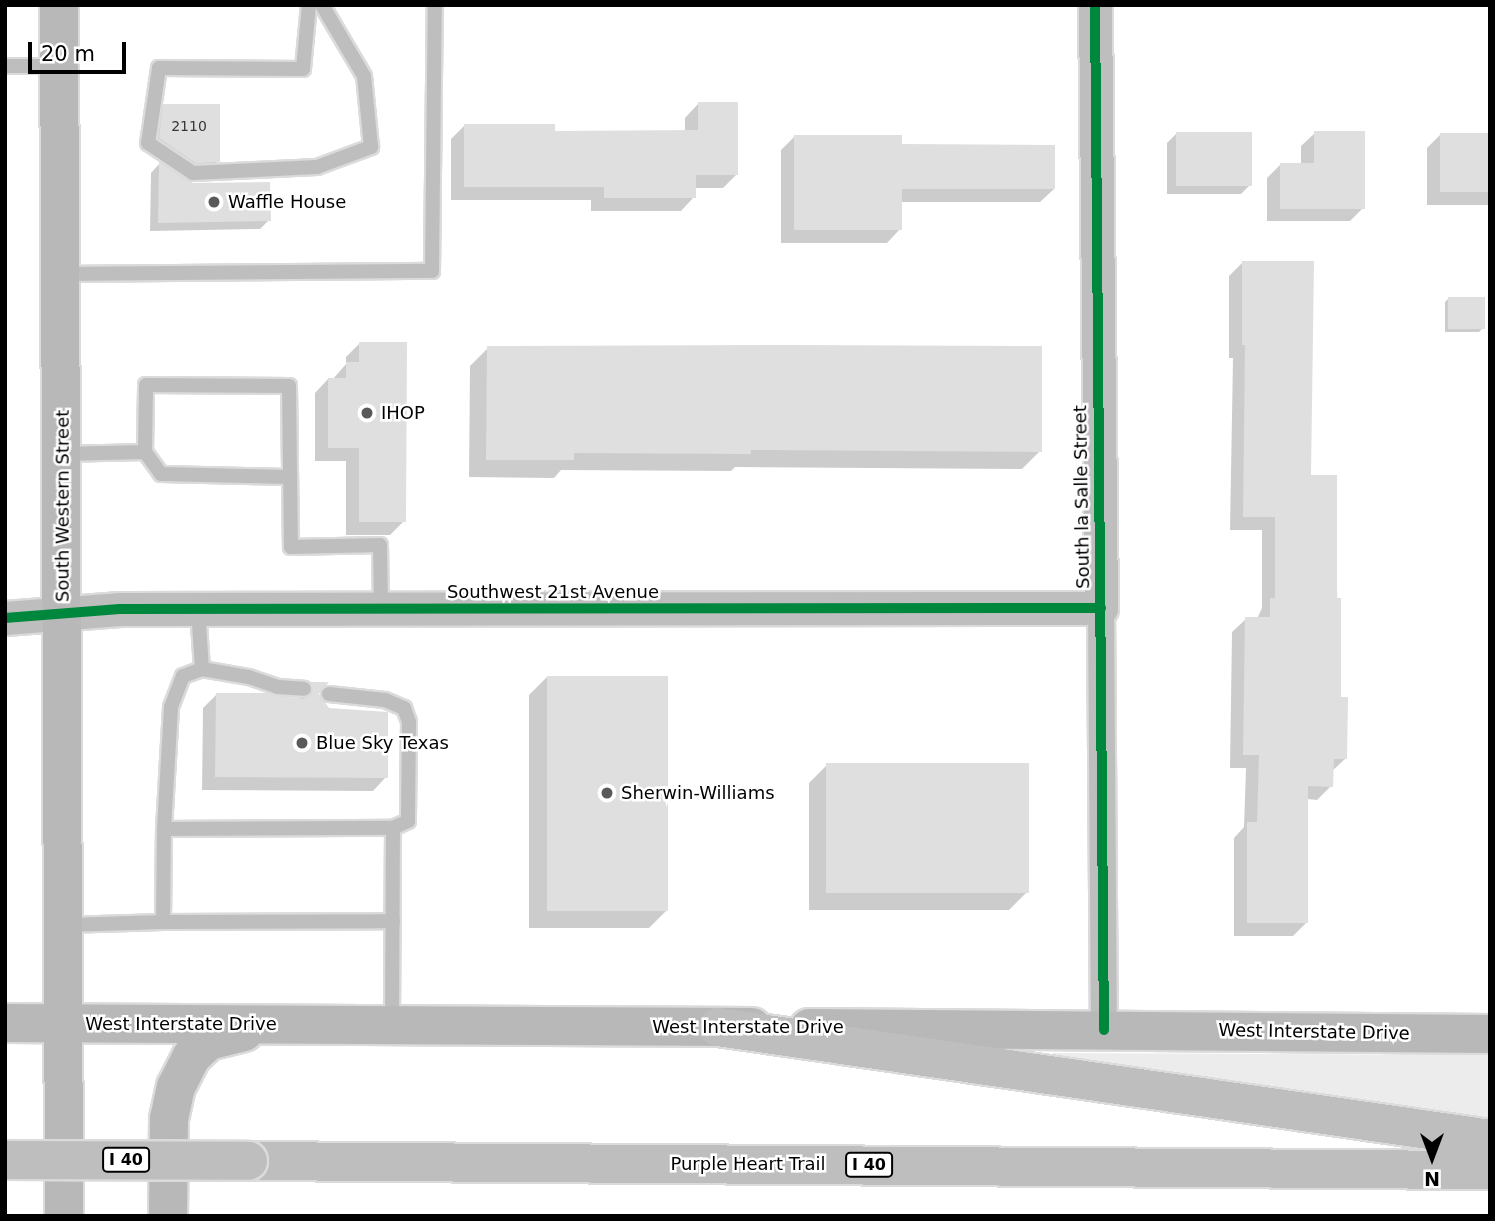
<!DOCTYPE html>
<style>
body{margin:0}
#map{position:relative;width:1495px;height:1221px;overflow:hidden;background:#fff;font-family:"DejaVu Sans",sans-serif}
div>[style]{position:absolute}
.green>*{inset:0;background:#ececec}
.shadow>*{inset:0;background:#0003}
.building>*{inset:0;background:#dfdfdf;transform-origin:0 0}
.roads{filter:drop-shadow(2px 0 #dbdbdb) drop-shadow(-2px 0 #dbdbdb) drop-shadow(0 2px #dbdbdb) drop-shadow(0 -2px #dbdbdb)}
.service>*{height:14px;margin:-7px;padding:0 7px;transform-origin:7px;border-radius:7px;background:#bebebe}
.minor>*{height:26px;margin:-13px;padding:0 13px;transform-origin:13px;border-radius:13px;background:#bebebe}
.tertiary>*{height:33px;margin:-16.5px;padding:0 16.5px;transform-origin:16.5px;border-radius:16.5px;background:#bebebe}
.secondary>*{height:38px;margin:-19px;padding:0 19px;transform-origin:19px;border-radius:19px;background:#b8b8b8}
.motorway>*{height:38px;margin:-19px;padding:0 19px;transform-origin:19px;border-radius:19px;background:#bebebe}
.bridges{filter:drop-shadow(2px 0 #dbdbdb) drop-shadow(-2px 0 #dbdbdb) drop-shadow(0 2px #dbdbdb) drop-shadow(0 -2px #dbdbdb)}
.motorway-bridge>*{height:38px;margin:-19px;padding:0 19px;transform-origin:19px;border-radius:19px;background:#bebebe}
.cycleway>*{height:10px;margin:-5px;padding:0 5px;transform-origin:5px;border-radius:5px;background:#00873e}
.dots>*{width:19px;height:19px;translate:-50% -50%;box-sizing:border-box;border:4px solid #fff;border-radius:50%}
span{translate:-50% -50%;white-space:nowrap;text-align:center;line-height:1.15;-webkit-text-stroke:5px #fff;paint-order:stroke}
.number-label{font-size:14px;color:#383838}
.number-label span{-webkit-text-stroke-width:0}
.shield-label span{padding:2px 5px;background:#fff;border:2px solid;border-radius:5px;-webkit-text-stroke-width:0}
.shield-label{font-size:16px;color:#000;font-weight:700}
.poi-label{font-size:18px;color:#000}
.left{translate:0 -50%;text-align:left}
.street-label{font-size:18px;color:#000}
.frame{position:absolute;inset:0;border:7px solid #000;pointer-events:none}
.north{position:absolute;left:1397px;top:1123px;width:70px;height:70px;-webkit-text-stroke:5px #fff;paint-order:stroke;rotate:180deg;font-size:19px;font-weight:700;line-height:28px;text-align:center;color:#000}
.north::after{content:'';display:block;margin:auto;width:24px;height:32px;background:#000;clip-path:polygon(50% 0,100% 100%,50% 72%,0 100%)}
.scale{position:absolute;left:28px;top:42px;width:98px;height:32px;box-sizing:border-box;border:4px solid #000;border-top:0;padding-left:9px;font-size:21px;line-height:24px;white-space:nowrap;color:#000;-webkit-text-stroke:5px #fff;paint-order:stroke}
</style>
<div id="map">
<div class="green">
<i style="clip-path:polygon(1053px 1053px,1490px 1055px,1490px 1123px,1049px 1066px)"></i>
</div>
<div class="shadow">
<i style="clip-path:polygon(698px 104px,737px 174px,723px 188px,694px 188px,694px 197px,681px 211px,591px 211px,591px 200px,451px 200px,451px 139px,465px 125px,553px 133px,685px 132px,685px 118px)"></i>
<i style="clip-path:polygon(164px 106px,218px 161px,204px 175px,178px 176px,269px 220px,260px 229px,150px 231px,151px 173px,161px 162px,146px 152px,150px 120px)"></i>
<i style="clip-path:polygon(1315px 133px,1363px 208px,1350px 221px,1267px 221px,1267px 178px,1280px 165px,1301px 165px,1301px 146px)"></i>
<i style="clip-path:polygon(1176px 134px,1250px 185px,1241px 194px,1167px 194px,1167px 143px)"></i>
<i style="clip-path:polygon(1440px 135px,1490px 135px,1490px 205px,1427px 205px,1427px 148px)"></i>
<i style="clip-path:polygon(795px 136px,1054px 189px,1040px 202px,900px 202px,900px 229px,887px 243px,781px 243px,781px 150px)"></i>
<i style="clip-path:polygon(1243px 262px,1309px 477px,1335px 477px,1339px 698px,1345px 759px,1331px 772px,1331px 786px,1317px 800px,1307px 799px,1307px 922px,1293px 936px,1234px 936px,1234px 838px,1244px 827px,1246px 768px,1230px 768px,1232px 632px,1246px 619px,1257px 619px,1262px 608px,1262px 530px,1230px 530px,1233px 358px,1229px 358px,1229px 276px)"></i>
<i style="clip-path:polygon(1449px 298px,1483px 328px,1479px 332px,1445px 332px,1445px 302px)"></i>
<i style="clip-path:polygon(360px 343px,404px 521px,390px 535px,346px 535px,346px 461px,315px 461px,315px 393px,328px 379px,333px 379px,346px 364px,346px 357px)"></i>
<i style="clip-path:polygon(488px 348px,1040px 451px,1022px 469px,735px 467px,731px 471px,561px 470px,554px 478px,469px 477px,470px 366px)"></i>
<i style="clip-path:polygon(547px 677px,667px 910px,649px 928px,529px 928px,529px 695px)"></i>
<i style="clip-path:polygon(311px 683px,328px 710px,386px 777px,373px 791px,202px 790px,203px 708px,216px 695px,298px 699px)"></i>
<i style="clip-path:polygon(827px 765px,1027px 892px,1009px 910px,809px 910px,809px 783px)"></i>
</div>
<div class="building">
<i style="clip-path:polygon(698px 102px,738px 102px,738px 175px,696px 175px,696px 198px,604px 198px,604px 187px,464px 187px,464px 124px,555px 124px,555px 131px,698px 130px)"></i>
<i style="clip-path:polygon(163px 104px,220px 104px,220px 162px,196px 163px,159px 138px)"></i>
<i style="clip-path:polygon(1314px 131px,1365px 131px,1365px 209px,1280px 209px,1280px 163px,1314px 163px)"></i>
<i style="left:1176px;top:132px;width:76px;height:54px"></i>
<i style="left:1440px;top:133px;width:50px;height:59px"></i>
<i style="clip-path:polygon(794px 135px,902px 135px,902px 144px,1055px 145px,1055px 189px,902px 189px,902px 230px,794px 230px)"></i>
<i style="clip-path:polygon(159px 162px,193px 183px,270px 182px,271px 221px,158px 223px)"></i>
<i style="clip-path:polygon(1242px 261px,1314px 261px,1311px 475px,1337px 475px,1337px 598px,1341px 598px,1341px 697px,1348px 697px,1347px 759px,1334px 759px,1333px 787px,1308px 786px,1308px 923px,1247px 923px,1247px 822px,1257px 822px,1259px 755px,1243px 755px,1245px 617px,1270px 617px,1270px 598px,1275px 598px,1275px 517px,1243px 517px,1245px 345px,1242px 345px)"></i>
<i style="left:1448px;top:297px;width:37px;height:32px"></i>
<i style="clip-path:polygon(359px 342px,407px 342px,406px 522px,359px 522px,359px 448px,328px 448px,328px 378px,346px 378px,346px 362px,359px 362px)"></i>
<i style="clip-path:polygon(795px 345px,1042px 346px,1042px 452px,751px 450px,751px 454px,574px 453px,574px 460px,486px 460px,487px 346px)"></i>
<i style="left:547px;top:676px;width:121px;height:235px"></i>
<i style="clip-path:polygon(310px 682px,329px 682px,319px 694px,329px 708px,388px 712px,388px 778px,215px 777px,216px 693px,267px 693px,304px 699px,312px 694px)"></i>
<i style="left:826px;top:763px;width:203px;height:130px"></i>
</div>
<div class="roads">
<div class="service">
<i style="left:309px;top:5px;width:64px;rotate:95.4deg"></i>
<i style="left:303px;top:69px;width:144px;rotate:-179.6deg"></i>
<i style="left:159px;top:68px;width:76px;rotate:98.3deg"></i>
<i style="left:148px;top:143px;width:54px;rotate:33.7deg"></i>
<i style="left:193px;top:173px;width:124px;rotate:-2.8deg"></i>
<i style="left:317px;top:167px;width:58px;rotate:-20.3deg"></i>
<i style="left:371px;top:147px;width:71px;rotate:-95.6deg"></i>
<i style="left:364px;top:76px;width:82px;rotate:-120.6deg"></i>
<i style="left:5px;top:66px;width:53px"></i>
<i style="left:63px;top:274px;width:369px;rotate:-0.5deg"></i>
<i style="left:432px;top:271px;width:266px;rotate:-89.4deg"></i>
<i style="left:62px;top:454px;width:83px;rotate:-1.4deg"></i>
<i style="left:289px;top:477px;width:128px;rotate:-178.7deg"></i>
<i style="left:161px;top:474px;width:27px;rotate:-126deg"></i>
<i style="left:145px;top:452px;width:67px;rotate:-89.1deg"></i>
<i style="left:146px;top:385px;width:143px;rotate:0.4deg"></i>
<i style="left:289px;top:386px;width:161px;rotate:89.3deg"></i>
<i style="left:291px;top:547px;width:89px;rotate:-1.3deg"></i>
<i style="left:380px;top:545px;width:64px;rotate:89.1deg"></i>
<i style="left:202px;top:669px;width:48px;rotate:9.7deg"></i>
<i style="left:249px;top:677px;width:31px;rotate:19deg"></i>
<i style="left:278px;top:687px;width:26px;rotate:4deg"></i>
<i style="left:329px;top:694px;width:56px;rotate:6.1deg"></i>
<i style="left:385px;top:700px;width:21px;rotate:23deg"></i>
<i style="left:404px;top:708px;width:15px;rotate:70deg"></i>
<i style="left:409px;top:722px;width:99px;rotate:90.6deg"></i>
<i style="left:408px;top:821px;width:17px;rotate:155deg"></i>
<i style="left:164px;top:829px;width:122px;rotate:-86.7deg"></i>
<i style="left:171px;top:707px;width:33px;rotate:-69deg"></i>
<i style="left:183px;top:676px;width:20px;rotate:-20deg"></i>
<i style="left:202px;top:669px;width:60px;rotate:-93.8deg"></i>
<i style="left:163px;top:922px;width:230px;rotate:-0.2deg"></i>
<i style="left:65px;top:925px;width:98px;rotate:-1.8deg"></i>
<i style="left:163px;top:922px;width:93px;rotate:-89.4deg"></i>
<i style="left:164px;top:829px;width:229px;rotate:-0.3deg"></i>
<i style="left:393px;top:828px;width:195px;rotate:90.3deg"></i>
</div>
<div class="minor">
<i style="left:1101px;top:608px;width:422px;rotate:89.6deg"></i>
</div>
<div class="tertiary">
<i style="left:5px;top:618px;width:115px;rotate:-4.5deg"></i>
<i style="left:120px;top:609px;width:981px;rotate:-0.06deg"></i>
<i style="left:1101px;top:608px;width:603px;rotate:-90.57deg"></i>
</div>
<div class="secondary">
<i style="left:59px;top:5px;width:1211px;rotate:89.76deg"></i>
<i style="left:5px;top:1023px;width:747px;rotate:0.31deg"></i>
<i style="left:809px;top:1028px;width:681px;rotate:0.5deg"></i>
<i style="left:168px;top:1216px;width:97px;rotate:-89.4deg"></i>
<i style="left:169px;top:1119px;width:33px;rotate:-78deg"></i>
<i style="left:176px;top:1087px;width:35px;rotate:-63deg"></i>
<i style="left:192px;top:1056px;width:22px;rotate:-43deg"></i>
<i style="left:208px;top:1041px;width:37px;rotate:-14deg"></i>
</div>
<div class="motorway">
<i style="left:718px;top:1027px;width:780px;rotate:8.25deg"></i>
<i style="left:248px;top:1161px;width:1242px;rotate:0.42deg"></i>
</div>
</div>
<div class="bridges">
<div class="motorway-bridge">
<i style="left:5px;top:1160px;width:243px;rotate:0.2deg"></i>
</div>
</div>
<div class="cycleway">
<i style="left:1095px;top:5px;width:1025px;rotate:89.5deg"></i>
<i style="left:5px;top:618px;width:115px;rotate:-4.5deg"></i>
<i style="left:120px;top:609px;width:981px;rotate:-0.06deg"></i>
</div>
<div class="dots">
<i style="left:214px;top:202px;background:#595959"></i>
<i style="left:367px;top:413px;background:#595959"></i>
<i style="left:302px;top:743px;background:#595959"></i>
<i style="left:607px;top:793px;background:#595959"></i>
</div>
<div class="number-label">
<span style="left:189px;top:126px">2110</span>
</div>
<div class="shield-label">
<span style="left:126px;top:1160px">I 40</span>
<span style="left:869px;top:1165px">I 40</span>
</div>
<div class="poi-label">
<span class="left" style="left:228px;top:202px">Waffle House</span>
<span class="left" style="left:381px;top:413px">IHOP</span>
<span class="left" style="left:316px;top:743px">Blue Sky Texas</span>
<span class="left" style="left:621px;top:793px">Sherwin-Williams</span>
</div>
<div class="street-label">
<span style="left:1082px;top:497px;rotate:-91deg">South la Salle Street</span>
<span style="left:63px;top:506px;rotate:-90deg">South Western Street</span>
<span style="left:553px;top:592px">Southwest 21st Avenue</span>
<span style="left:181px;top:1024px">West Interstate Drive</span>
<span style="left:748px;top:1027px">West Interstate Drive</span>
<span style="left:1314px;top:1032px;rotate:1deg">West Interstate Drive</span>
<span style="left:748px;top:1164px">Purple Heart Trail</span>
</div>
<div class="frame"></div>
<div class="north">N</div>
<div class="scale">20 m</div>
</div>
